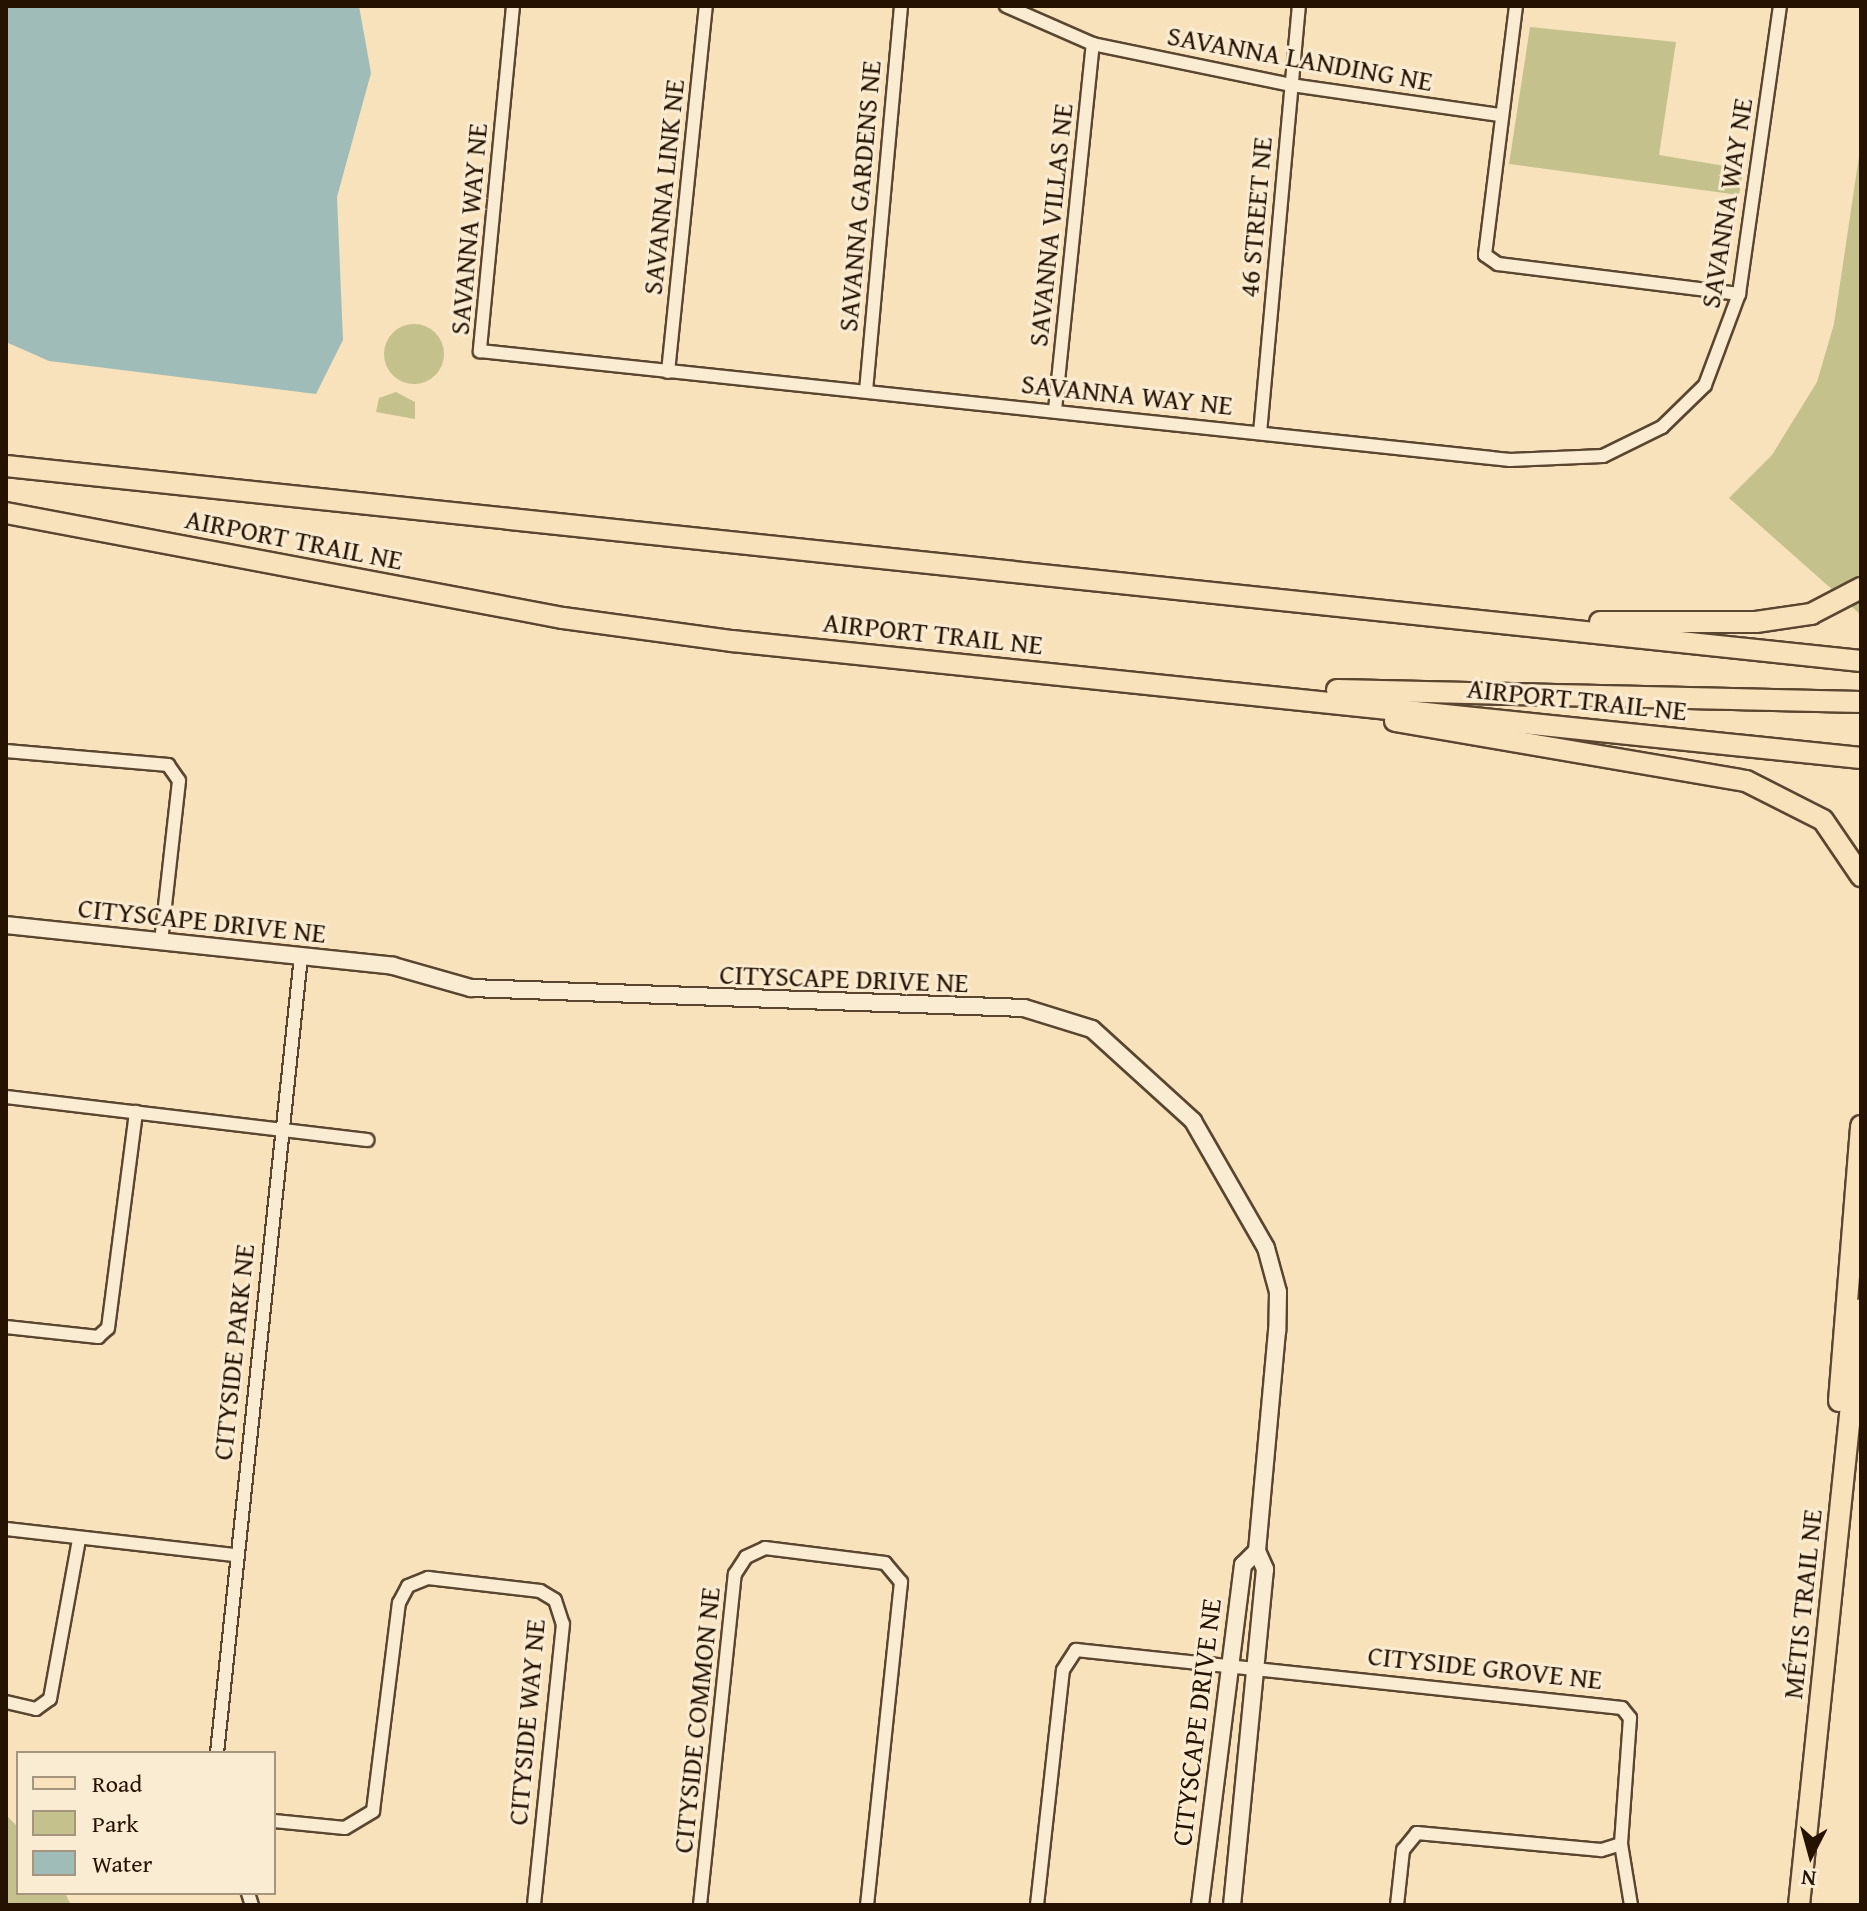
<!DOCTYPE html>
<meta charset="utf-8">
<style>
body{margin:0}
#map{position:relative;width:1867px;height:1911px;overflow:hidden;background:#f7e2bc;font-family:"Gentium Book Plus",serif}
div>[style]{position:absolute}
.green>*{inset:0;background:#c4c18c}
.round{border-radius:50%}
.water>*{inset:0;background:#9fbcb8}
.roads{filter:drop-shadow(2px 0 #5a4630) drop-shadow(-2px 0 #5a4630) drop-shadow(0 2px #5a4630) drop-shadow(0 -2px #5a4630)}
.minor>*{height:12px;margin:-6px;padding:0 6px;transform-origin:6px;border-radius:6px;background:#faecd3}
.tertiary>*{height:16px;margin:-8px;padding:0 8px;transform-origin:8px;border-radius:8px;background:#faecd3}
.primary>*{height:20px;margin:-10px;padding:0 10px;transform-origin:10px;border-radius:10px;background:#f7e2bc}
span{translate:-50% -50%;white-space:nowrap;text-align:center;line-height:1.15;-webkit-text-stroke:6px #faecd3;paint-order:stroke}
.street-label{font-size:28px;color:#261201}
.frame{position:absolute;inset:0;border:8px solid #261201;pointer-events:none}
.legend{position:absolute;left:16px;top:1751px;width:260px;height:144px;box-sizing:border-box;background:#faecd3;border:2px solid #a5957f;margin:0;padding:10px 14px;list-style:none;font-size:24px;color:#261201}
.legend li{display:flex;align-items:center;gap:16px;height:40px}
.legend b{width:40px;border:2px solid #a5957f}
.north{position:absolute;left:1771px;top:1815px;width:80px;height:80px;-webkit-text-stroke:6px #faecd3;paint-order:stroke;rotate:186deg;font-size:22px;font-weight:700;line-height:32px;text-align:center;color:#261201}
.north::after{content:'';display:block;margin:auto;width:28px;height:36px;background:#261201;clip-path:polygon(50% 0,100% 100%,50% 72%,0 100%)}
</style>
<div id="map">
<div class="green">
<i style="clip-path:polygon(1530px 27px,1676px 42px,1659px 155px,1743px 169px,1739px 195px,1509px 164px)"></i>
<i style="clip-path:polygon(1861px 143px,1861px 615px,1729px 498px,1772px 455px,1817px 382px,1834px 324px)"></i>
<i class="round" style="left:384px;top:324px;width:60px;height:60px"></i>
<i style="clip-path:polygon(396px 392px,415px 402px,415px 419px,376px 412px,379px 398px)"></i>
<i style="clip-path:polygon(6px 1815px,18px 1827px,18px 1893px,65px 1893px,71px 1905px,6px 1905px)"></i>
</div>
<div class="water">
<i style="clip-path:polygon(6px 6px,359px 6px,371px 73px,337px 197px,343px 340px,316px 394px,49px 361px,6px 342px)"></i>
</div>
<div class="roads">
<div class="minor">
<i style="left:513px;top:6px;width:347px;rotate:95.5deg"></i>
<i style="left:480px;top:351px;width:1036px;rotate:6.04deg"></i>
<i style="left:1510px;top:460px;width:93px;rotate:-2.5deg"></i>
<i style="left:1603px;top:456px;width:66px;rotate:-26.2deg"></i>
<i style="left:1662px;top:427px;width:60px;rotate:-44.3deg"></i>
<i style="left:1705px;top:385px;width:97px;rotate:-69.5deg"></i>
<i style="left:1739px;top:294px;width:291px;rotate:-81.9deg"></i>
<i style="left:1006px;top:6px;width:95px;rotate:23.6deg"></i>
<i style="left:1093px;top:44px;width:202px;rotate:11.7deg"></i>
<i style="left:1291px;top:85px;width:210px;rotate:8.2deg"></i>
<i style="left:1516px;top:6px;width:251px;rotate:97.1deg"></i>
<i style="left:1485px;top:255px;width:16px;rotate:35deg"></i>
<i style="left:1498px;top:264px;width:243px;rotate:7.1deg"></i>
<i style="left:668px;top:372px;width:368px;rotate:-84.1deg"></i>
<i style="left:866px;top:391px;width:387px;rotate:-84.8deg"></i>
<i style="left:1055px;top:410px;width:368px;rotate:-84.1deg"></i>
<i style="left:1260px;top:433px;width:429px;rotate:-84.8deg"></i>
<i style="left:6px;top:751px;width:163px;rotate:4.9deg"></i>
<i style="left:168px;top:765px;width:19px;rotate:55deg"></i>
<i style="left:179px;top:781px;width:161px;rotate:96.4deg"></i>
<i style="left:6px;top:1097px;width:364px;rotate:6.8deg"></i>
<i style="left:6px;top:1327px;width:93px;rotate:6.2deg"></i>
<i style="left:98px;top:1337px;width:13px;rotate:-42deg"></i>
<i style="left:108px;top:1328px;width:218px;rotate:-82.6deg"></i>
<i style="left:6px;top:1529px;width:230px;rotate:6.5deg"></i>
<i style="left:6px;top:1702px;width:31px;rotate:13deg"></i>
<i style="left:36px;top:1709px;width:17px;rotate:-36deg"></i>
<i style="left:50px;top:1699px;width:163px;rotate:-79.7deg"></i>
<i style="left:217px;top:1753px;width:801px;rotate:-83.98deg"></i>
<i style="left:274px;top:1821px;width:71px;rotate:5.6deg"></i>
<i style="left:345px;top:1828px;width:33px;rotate:-31deg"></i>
<i style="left:373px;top:1811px;width:210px;rotate:-82.9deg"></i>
<i style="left:399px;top:1603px;width:19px;rotate:-62deg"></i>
<i style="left:408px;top:1586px;width:22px;rotate:-22deg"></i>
<i style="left:428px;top:1578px;width:113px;rotate:6.6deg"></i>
<i style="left:540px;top:1591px;width:17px;rotate:31deg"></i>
<i style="left:555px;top:1600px;width:25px;rotate:72deg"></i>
<i style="left:563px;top:1624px;width:282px;rotate:95.9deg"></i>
<i style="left:1621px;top:1844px;width:62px;rotate:80.7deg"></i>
<i style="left:248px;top:1893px;width:13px;rotate:72deg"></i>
<i style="left:700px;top:1905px;width:333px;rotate:-84deg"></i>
<i style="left:735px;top:1574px;width:20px;rotate:-57deg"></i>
<i style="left:746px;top:1557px;width:21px;rotate:-25deg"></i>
<i style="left:765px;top:1548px;width:121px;rotate:7.1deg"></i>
<i style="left:885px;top:1563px;width:25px;rotate:50deg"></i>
<i style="left:901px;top:1582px;width:325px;rotate:96deg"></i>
<i style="left:1037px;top:1905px;width:236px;rotate:-83.7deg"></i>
<i style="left:1063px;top:1670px;width:24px;rotate:-57deg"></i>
<i style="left:1076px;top:1650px;width:549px;rotate:6.06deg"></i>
<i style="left:1622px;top:1708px;width:13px;rotate:51deg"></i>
<i style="left:1630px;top:1718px;width:126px;rotate:94.1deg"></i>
<i style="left:1621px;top:1844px;width:21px;rotate:163deg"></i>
<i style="left:1601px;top:1850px;width:185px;rotate:-174.7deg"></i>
<i style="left:1417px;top:1833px;width:22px;rotate:129deg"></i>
<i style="left:1403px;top:1850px;width:55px;rotate:96.2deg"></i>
</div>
<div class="tertiary">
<i style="left:6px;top:925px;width:389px;rotate:6deg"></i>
<i style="left:393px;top:966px;width:81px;rotate:15.8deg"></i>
<i style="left:471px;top:988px;width:553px;rotate:2.07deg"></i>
<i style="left:1024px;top:1008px;width:71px;rotate:17.2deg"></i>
<i style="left:1092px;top:1029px;width:137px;rotate:42.3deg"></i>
<i style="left:1193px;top:1121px;width:146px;rotate:60.1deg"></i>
<i style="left:1266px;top:1248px;width:46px;rotate:74.7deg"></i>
<i style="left:1278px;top:1292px;width:39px;rotate:91deg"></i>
<i style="left:1277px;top:1331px;width:221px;rotate:95.2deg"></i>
<i style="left:1200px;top:1905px;width:343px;rotate:-82.8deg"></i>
<i style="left:1243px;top:1565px;width:20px;rotate:-45deg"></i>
<i style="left:1257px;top:1551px;width:20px;rotate:66deg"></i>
<i style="left:1265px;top:1569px;width:338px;rotate:95.6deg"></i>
</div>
<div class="primary">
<i style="left:6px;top:466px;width:1865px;rotate:6deg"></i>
<i style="left:6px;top:513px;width:567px;rotate:10.68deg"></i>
<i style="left:563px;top:618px;width:171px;rotate:7.8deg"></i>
<i style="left:732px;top:641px;width:1135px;rotate:5.92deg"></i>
<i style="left:1600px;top:622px;width:156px"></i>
<i style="left:1756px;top:622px;width:56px;rotate:-8.3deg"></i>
<i style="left:1811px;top:614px;width:56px;rotate:-27.5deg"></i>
<i style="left:1337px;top:690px;width:524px;rotate:1.31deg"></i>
<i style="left:1395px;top:721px;width:356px;rotate:9.7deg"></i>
<i style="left:1746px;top:781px;width:86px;rotate:26.9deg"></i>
<i style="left:1823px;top:820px;width:68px;rotate:55.8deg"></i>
<i style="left:1839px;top:1401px;width:276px;rotate:-85.4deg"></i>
<i style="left:1799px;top:1905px;width:599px;rotate:-84.06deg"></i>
</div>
</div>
<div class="street-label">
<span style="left:1300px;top:58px;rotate:10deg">SAVANNA LANDING NE</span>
<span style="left:663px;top:187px;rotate:-84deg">SAVANNA LINK NE</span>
<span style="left:859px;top:196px;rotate:-85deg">SAVANNA GARDENS NE</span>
<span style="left:1726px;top:203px;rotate:-81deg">SAVANNA WAY NE</span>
<span style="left:1255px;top:217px;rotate:-85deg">46 STREET NE</span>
<span style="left:1050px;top:225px;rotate:-84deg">SAVANNA VILLAS NE</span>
<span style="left:468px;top:229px;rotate:-85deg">SAVANNA WAY NE</span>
<span style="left:1127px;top:394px;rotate:6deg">SAVANNA WAY NE</span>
<span style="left:294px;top:539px;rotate:11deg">AIRPORT TRAIL NE</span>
<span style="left:933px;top:633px;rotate:6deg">AIRPORT TRAIL NE</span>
<span style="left:1577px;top:699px;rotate:6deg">AIRPORT TRAIL NE</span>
<span style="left:202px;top:920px;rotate:6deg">CITYSCAPE DRIVE NE</span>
<span style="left:844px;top:978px;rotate:2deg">CITYSCAPE DRIVE NE</span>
<span style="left:233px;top:1352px;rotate:-84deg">CITYSIDE PARK NE</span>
<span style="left:1802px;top:1604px;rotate:-84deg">MÉTIS TRAIL NE</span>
<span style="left:1485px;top:1667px;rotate:6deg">CITYSIDE GROVE NE</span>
<span style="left:696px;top:1720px;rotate:-84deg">CITYSIDE COMMON NE</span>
<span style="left:526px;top:1722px;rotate:-85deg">CITYSIDE WAY NE</span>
<span style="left:1196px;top:1722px;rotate:-83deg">CITYSCAPE DRIVE NE</span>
</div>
<div class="frame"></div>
<ul class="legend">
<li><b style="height:10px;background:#f7e2bc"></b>Road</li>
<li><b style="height:22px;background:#c4c18c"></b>Park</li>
<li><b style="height:22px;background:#9fbcb8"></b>Water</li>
</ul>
<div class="north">N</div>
</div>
